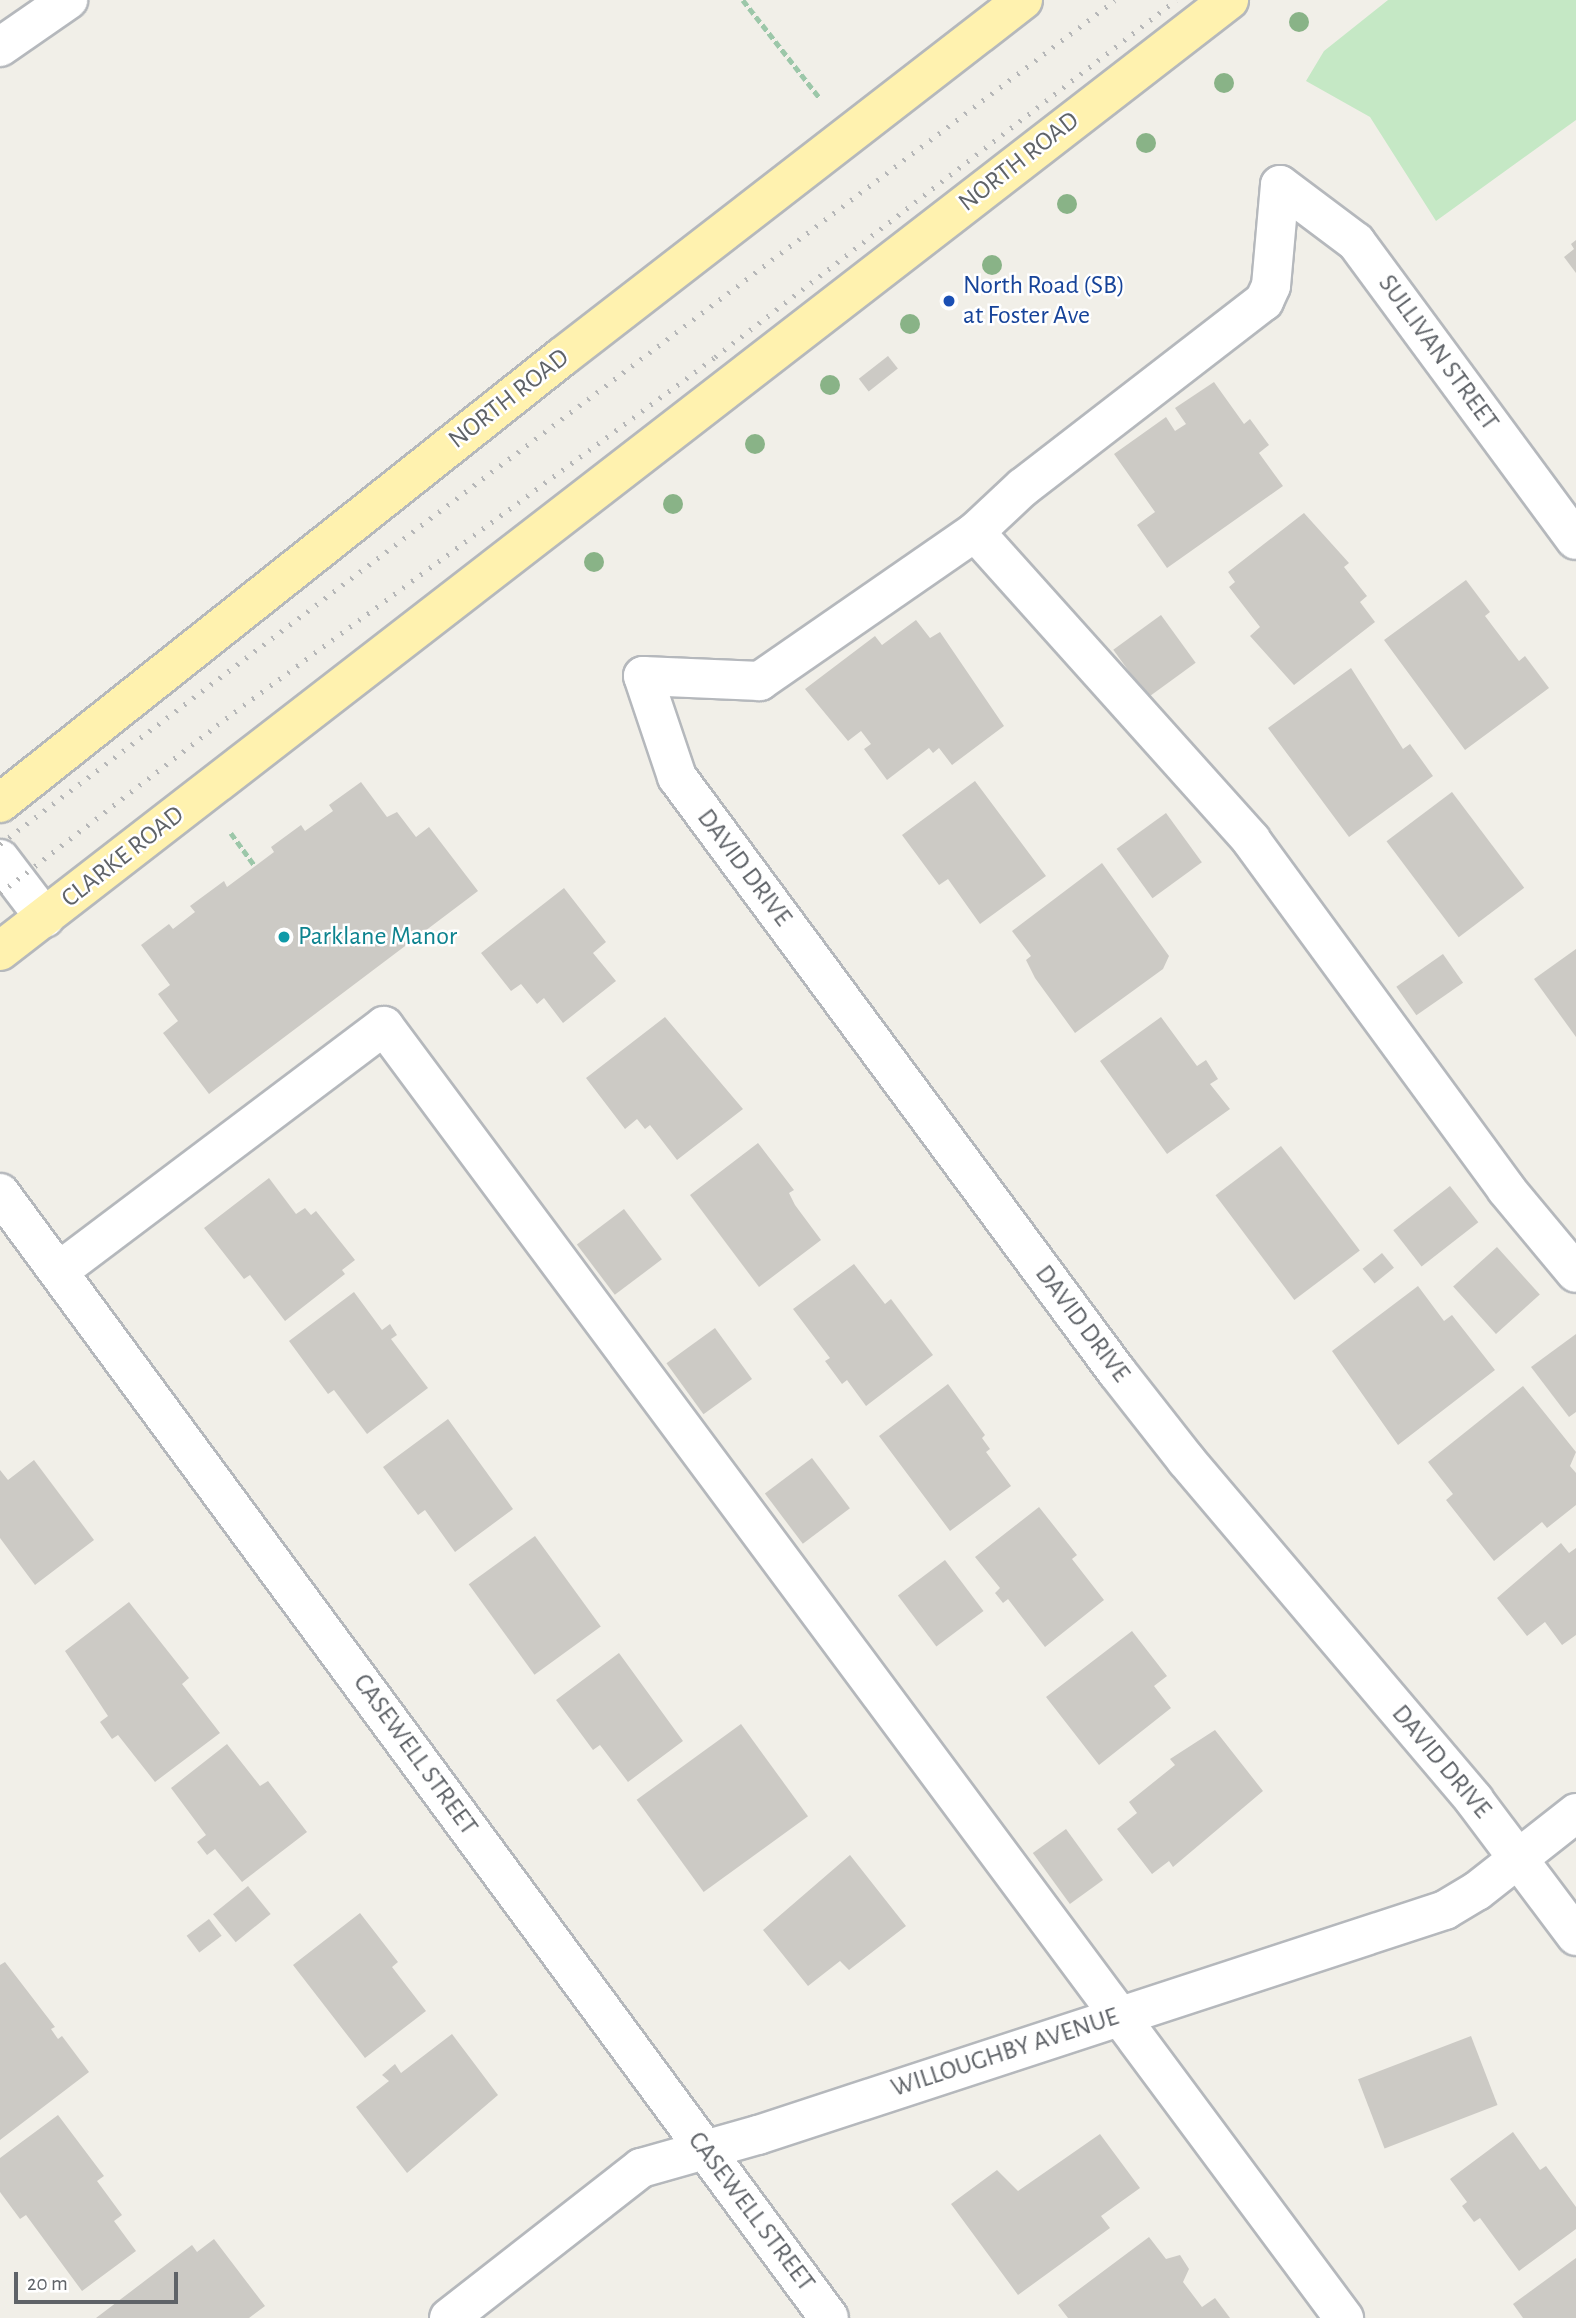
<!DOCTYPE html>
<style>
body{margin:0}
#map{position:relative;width:1576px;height:2318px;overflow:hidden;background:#f1efe8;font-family:"Alegreya Sans",sans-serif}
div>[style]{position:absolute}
.green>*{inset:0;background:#c5e8c5}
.building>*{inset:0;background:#cccac5;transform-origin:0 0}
.path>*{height:4.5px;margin-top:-2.25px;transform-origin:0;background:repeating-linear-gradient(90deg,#9cc7a9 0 7px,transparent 0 10.5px)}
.roads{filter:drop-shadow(2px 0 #b5b8bc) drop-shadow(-2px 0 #b5b8bc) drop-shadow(0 2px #b5b8bc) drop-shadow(0 -2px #b5b8bc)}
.minor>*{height:38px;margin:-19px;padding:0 19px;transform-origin:19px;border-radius:19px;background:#fff}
.major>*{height:38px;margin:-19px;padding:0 19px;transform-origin:19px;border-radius:19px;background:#fff2af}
.rail>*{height:5px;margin-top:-2.5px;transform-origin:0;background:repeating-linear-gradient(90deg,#b6b7b8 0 2px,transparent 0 11px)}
.trees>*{width:20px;height:20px;margin:-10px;border-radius:50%;background:#89b387}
.dots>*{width:19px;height:19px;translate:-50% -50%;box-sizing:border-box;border:4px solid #fff;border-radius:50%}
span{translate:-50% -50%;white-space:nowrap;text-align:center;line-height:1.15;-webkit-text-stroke:5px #fff;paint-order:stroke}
.street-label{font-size:26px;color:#5f6368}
.transit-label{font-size:26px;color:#164399}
.left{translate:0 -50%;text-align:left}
.culture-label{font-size:26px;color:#0d838f}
.scale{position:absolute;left:14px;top:2272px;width:164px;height:32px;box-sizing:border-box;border:4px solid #5f6368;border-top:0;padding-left:9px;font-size:21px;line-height:24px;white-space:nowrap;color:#5f6368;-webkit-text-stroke:5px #fff;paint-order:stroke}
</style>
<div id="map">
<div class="green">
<i style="clip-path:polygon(1388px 0,1576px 0,1576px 120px,1436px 221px,1370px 117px,1306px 81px,1324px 51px)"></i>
</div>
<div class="building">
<i style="clip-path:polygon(1576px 240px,1576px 273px,1564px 257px,1574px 249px,1571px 244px)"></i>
<i style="left:888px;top:356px;width:16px;height:37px;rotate:52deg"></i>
<i style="clip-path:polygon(1214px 382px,1244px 424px,1250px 419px,1269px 445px,1259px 453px,1283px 486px,1167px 568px,1137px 525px,1155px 512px,1114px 454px,1166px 417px,1175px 431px,1186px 424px,1175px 408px)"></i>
<i style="clip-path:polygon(1304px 513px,1349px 563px,1344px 567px,1367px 596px,1360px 602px,1375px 622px,1294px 685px,1250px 636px,1260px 627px,1229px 587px,1235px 582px,1228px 572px)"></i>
<i style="clip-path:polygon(1466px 580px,1490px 612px,1485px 616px,1519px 661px,1525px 656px,1549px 688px,1465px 750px,1384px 640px)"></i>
<i style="left:1161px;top:615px;width:59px;height:59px;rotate:54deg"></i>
<i style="clip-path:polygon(916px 620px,930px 638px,940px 632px,1004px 726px,952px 765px,939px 748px,933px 753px,929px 748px,887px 780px,864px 749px,871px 744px,861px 731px,848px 741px,805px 689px,875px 636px,882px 645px)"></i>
<i style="clip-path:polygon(1351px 668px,1403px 749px,1410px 744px,1433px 776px,1349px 837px,1268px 728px)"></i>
<i style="clip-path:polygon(975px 781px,1046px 876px,980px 924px,948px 879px,939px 885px,902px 835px)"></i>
<i style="clip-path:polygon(361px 782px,387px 817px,397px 812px,416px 837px,429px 827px,478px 891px,209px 1094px,163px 1033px,178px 1021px,158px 994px,170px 985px,141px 945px,169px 924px,173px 929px,195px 912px,190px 906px,224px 881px,227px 887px,274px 852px,271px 847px,301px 825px,305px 831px,333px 811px,329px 805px)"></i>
<i style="left:1452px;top:792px;width:120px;height:82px;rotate:53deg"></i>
<i style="left:1166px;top:813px;width:61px;height:61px;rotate:54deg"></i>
<i style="clip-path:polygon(1102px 863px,1169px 956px,1163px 969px,1075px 1033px,1035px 978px,1026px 960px,1031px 956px,1012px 931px)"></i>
<i style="clip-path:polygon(564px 888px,606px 942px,593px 953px,616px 981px,563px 1023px,544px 998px,537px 1004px,521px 984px,511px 991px,481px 953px)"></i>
<i style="clip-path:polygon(1576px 949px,1576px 1037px,1534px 979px)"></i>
<i style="left:1443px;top:954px;width:35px;height:57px;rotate:55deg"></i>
<i style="clip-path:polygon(665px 1017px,743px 1109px,677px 1160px,650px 1125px,645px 1129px,637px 1119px,625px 1129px,586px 1078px)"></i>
<i style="clip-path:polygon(1161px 1017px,1197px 1066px,1206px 1060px,1218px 1079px,1210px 1084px,1230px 1109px,1167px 1154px,1100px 1061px)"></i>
<i style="clip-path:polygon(758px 1143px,794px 1190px,789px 1193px,795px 1205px,821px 1240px,759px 1287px,690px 1195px)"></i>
<i style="left:1281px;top:1146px;width:131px;height:82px;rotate:53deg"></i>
<i style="clip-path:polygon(269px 1178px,296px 1214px,305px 1208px,311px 1215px,316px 1211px,355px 1260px,342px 1270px,345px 1274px,285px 1321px,250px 1275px,244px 1279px,204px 1228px)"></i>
<i style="left:1450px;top:1186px;width:46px;height:72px;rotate:52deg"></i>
<i style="left:624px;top:1209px;width:63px;height:59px;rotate:53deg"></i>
<i style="left:1497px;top:1247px;width:64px;height:59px;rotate:48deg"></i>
<i style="left:1382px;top:1253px;width:19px;height:25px;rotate:51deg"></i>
<i style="clip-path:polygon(854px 1264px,885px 1304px,891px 1299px,933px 1355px,866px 1406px,847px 1380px,842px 1384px,825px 1361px,830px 1358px,793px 1309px)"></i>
<i style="clip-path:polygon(1418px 1286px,1444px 1321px,1452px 1315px,1495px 1370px,1398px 1445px,1332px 1351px)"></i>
<i style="clip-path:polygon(354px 1292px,382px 1330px,390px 1324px,397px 1335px,391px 1339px,428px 1388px,367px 1434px,334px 1390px,328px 1394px,289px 1341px)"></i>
<i style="left:715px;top:1328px;width:63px;height:60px;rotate:54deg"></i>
<i style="clip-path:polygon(1576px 1334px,1576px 1412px,1569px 1417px,1531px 1367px)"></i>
<i style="clip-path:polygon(948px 1384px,985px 1435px,982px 1438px,990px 1449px,986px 1452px,1011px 1486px,950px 1531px,879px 1436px)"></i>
<i style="clip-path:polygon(1523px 1386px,1576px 1452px,1570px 1466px,1576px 1473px,1576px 1505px,1547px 1528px,1542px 1522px,1494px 1561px,1446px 1500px,1453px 1494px,1428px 1462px)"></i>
<i style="clip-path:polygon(448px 1419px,513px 1509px,455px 1552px,425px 1510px,418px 1515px,383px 1467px)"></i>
<i style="left:812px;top:1458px;width:63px;height:59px;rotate:53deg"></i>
<i style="clip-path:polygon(34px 1460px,94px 1540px,35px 1585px,0 1538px,0 1470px,8px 1480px)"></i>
<i style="clip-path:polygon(1039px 1507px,1077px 1555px,1072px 1559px,1104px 1600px,1045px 1647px,1008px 1599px,1003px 1603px,995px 1593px,1000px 1588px,975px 1557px)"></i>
<i style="left:535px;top:1536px;width:112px;height:82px;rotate:54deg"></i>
<i style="clip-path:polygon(1561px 1543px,1569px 1553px,1576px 1548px,1576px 1635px,1562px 1645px,1545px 1622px,1527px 1636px,1497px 1598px)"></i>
<i style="left:945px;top:1560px;width:64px;height:59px;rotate:53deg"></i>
<i style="clip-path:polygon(129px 1602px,189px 1678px,182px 1684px,220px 1733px,155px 1782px,118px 1735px,112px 1739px,100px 1722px,108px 1716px,65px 1651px)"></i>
<i style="clip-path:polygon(1132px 1631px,1167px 1676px,1154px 1686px,1171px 1708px,1099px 1765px,1046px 1697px)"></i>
<i style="clip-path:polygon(619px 1653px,683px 1741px,628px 1782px,600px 1745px,593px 1750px,556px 1700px)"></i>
<i style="left:741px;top:1724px;width:114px;height:129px;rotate:54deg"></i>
<i style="clip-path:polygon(1215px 1730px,1263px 1791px,1173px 1867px,1169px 1861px,1152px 1874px,1117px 1829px,1137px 1813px,1129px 1802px,1175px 1765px,1170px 1759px)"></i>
<i style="clip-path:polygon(227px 1744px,260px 1786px,268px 1781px,307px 1832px,242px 1882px,215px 1849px,207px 1855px,197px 1842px,206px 1835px,171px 1788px)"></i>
<i style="left:1066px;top:1829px;width:63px;height:41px;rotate:54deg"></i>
<i style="clip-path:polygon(850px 1855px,906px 1926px,849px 1970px,840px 1961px,808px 1986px,763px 1930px)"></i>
<i style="left:248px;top:1886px;width:36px;height:45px;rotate:51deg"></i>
<i style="clip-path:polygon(360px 1913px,398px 1962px,392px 1967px,426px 2011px,365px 2058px,293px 1965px)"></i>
<i style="left:209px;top:1919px;width:21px;height:28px;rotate:53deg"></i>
<i style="clip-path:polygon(5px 1962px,55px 2027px,51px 2029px,58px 2039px,62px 2036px,89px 2072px,0 2140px,0 1965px)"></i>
<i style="clip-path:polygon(452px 2034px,498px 2095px,407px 2173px,356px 2107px,389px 2081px,382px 2075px,395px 2064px,401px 2073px)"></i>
<i style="left:1471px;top:2036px;width:74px;height:121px;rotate:69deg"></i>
<i style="clip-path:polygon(58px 2115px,104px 2176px,97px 2181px,122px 2215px,114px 2221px,136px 2251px,82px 2291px,26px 2215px,20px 2219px,0 2192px,0 2158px)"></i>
<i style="clip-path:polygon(1513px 2132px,1540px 2170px,1546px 2166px,1576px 2207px,1576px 2229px,1519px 2271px,1480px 2218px,1474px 2222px,1462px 2206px,1467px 2202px,1450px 2179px)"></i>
<i style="clip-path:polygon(1100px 2134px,1140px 2188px,1101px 2216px,1110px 2228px,1018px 2295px,951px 2204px,997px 2170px,1018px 2191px)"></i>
<i style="clip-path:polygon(1149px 2237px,1166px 2259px,1180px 2255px,1189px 2269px,1183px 2282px,1202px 2307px,1215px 2298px,1230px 2318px,1068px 2318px,1058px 2305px)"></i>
<i style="clip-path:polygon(214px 2239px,265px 2306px,249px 2318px,96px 2318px,192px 2245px,197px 2252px)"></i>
<i style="clip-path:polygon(1576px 2258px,1576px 2318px,1523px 2318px,1513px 2304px)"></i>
</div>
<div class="path">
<i style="left:743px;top:0;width:123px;rotate:51.9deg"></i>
<i style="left:231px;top:833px;width:41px;rotate:54deg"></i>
</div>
<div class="roads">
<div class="minor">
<i style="left:0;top:47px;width:83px;rotate:-34.7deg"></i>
<i style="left:1280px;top:185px;width:101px;rotate:95.1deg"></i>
<i style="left:1271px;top:286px;width:17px;rotate:115deg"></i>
<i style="left:1264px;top:301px;width:304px;rotate:142.3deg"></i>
<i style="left:1023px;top:487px;width:66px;rotate:136.8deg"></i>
<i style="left:975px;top:532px;width:262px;rotate:145.3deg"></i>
<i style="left:760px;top:681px;width:117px;rotate:-177.6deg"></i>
<i style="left:643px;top:676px;width:107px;rotate:71.4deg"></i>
<i style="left:677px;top:777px;width:740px;rotate:53.52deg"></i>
<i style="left:1117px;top:1372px;width:112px;rotate:51.9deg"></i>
<i style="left:1186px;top:1460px;width:446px;rotate:49.7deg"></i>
<i style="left:1474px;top:1800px;width:170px;rotate:53.1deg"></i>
<i style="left:1280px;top:185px;width:95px;rotate:36.9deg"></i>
<i style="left:1356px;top:242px;width:370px;rotate:53.6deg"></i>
<i style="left:975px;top:532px;width:414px;rotate:48.1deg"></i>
<i style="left:1251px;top:840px;width:432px;rotate:53.8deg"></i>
<i style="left:1506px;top:1189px;width:109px;rotate:50.2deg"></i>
<i style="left:0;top:859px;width:74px;rotate:52.7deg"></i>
<i style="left:0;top:1193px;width:1397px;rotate:53.61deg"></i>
<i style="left:59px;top:1271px;width:407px;rotate:-37deg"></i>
<i style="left:384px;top:1026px;width:1610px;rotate:53.39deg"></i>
<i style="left:449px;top:2318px;width:244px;rotate:-38deg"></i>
<i style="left:641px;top:2168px;width:122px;rotate:-15.8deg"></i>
<i style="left:758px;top:2135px;width:723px;rotate:-18.13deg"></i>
<i style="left:1445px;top:1910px;width:37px;rotate:-31deg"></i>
<i style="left:1477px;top:1891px;width:126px;rotate:-38.2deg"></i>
</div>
<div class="major">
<i style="left:0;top:803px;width:717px;rotate:-38.44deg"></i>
<i style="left:562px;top:357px;width:583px;rotate:-37.75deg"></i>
<i style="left:0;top:951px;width:1554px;rotate:-37.73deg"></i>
</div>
</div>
<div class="rail">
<i style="left:0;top:844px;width:1398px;rotate:-37.12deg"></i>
<i style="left:0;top:893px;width:274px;rotate:-37.7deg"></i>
<i style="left:217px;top:725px;width:619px;rotate:-36.46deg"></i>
<i style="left:715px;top:357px;width:583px;rotate:-37.75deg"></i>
</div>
<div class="trees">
<i style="left:1299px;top:22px"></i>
<i style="left:1224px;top:83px"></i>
<i style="left:1146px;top:143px"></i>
<i style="left:1067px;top:204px"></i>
<i style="left:992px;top:265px"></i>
<i style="left:910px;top:324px"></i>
<i style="left:830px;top:385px"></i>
<i style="left:755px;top:444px"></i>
<i style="left:673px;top:504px"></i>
<i style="left:594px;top:562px"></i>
</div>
<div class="dots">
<i style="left:949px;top:301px;background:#1a4fb4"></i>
<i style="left:284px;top:937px;background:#0f9aa8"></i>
</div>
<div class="street-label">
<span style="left:1019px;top:162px;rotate:-38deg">NORTH ROAD</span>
<span style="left:1438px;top:353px;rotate:54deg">SULLIVAN STREET</span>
<span style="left:509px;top:399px;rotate:-38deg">NORTH ROAD</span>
<span style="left:123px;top:857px;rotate:-38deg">CLARKE ROAD</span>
<span style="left:744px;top:868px;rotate:53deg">DAVID DRIVE</span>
<span style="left:1082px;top:1324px;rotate:53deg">DAVID DRIVE</span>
<span style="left:415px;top:1755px;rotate:54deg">CASEWELL STREET</span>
<span style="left:1441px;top:1762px;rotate:50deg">DAVID DRIVE</span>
<span style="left:1005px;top:2053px;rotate:-18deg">WILLOUGHBY AVENUE</span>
<span style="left:751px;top:2212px;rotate:53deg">CASEWELL STREET</span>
</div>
<div class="transit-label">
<span class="left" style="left:963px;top:301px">North Road (SB)<br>at Foster Ave</span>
</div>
<div class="culture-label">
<span class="left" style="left:298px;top:937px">Parklane Manor</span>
</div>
<div class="scale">20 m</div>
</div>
